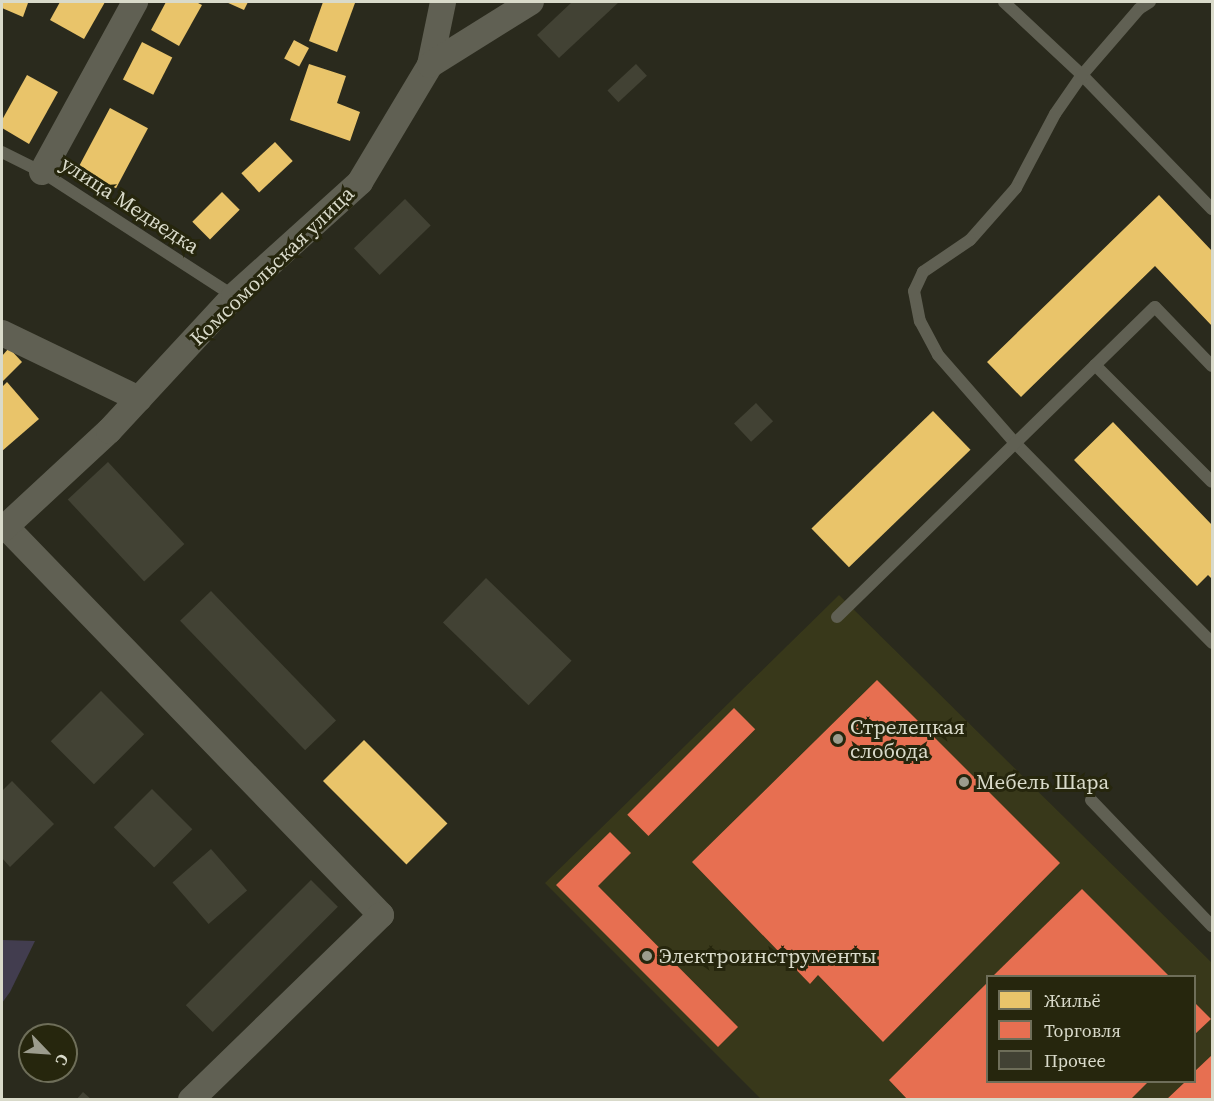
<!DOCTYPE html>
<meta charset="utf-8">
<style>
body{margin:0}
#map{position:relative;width:1214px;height:1101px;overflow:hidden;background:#2a2a1d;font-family:"Source Serif 4",serif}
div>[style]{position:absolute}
.built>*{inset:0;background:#38381a}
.green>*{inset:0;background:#423d4f}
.homes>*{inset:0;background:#e9c46a;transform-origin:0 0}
.shops>*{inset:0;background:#e76f51;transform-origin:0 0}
.building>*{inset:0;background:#424234;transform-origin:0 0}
.lane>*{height:12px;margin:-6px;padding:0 6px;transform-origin:6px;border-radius:6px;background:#606053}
.street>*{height:26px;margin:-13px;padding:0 13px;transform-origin:13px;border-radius:13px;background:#606053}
.dots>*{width:16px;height:16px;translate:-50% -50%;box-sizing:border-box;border:3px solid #26260d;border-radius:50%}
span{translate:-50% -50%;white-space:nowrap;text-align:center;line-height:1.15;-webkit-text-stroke:6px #26260d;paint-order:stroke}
.street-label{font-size:21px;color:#d9daca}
.poi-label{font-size:21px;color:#d9daca}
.left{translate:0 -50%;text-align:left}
.frame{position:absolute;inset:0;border:3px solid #d9daca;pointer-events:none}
.legend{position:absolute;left:986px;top:975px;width:210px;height:108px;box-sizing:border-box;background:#26260d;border:2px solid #6e6e59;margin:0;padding:8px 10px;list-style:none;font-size:18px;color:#d9daca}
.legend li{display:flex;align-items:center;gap:12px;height:30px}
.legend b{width:30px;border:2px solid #6e6e59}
.north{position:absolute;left:18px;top:1023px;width:60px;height:60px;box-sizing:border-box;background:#26260d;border:2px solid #6e6e59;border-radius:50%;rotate:115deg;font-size:16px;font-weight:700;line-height:24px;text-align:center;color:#d9daca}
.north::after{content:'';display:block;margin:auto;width:21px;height:27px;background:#9c9c8d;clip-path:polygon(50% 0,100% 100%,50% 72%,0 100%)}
</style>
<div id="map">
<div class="built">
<i style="clip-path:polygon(evenodd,839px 595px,1212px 963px,1212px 1099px,761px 1099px,545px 883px,839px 595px,988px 976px,1194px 976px,1194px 1082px,988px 1082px,988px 976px)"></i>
</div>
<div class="green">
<i style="clip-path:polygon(2px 940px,35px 941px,10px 992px,2px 1003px)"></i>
</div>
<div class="homes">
<i style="clip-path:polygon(3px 2px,25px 2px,28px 3px,23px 17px,2px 8px)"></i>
<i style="clip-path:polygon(60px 2px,105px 2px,84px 39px,50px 20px)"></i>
<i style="clip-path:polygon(166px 2px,196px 2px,202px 5px,179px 46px,151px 30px)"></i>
<i style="clip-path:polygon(226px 2px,248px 2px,244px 10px)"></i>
<i style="clip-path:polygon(323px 2px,355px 3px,337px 52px,309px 41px)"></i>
<i style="left:294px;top:40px;width:17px;height:21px;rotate:28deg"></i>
<i style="left:142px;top:42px;width:34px;height:42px;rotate:27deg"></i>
<i style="clip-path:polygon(309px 64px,346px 76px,337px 103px,360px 112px,350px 141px,290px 120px)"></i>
<i style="clip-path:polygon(27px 75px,58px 92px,29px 144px,2px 128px,2px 120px)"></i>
<i style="left:110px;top:108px;width:43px;height:68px;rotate:28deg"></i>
<i style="left:275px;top:142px;width:26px;height:46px;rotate:47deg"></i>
<i style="left:222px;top:192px;width:25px;height:42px;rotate:45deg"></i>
<i style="clip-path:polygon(1159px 195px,1212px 251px,1212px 326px,1155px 266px,1021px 397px,987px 362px)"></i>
<i style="clip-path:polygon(9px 348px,22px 362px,2px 382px,2px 356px)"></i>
<i style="clip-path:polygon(7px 382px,39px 419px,2px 451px,2px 387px)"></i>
<i style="left:933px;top:411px;width:54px;height:169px;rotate:46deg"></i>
<i style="clip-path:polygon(1113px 422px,1212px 525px,1212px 579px,1208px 575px,1197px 586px,1074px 460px)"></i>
<i style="left:364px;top:740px;width:118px;height:58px;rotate:45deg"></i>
</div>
<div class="shops">
<i style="clip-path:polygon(877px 680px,1060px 863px,883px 1042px,818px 975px,810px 984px,692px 862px)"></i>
<i style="left:734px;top:708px;width:30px;height:151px;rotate:45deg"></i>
<i style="clip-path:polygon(610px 832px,631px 853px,598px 886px,738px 1027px,718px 1047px,556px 885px)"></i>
<i style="clip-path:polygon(1082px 889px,1169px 976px,993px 976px)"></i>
<i style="clip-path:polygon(988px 982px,988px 1082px,1148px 1082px,1130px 1100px,908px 1100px,889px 1080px)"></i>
<i style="clip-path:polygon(1194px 1002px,1211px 1019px,1194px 1035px)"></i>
<i style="clip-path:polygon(1212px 1055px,1212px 1100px,1166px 1100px,1185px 1082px,1194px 1082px,1194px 1072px)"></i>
</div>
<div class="building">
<i style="clip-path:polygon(572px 2px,619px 2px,559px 58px,537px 35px)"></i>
<i style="left:636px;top:64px;width:16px;height:39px;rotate:47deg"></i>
<i style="left:405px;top:199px;width:37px;height:71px;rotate:46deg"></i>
<i style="left:756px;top:403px;width:25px;height:30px;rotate:47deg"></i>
<i style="left:108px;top:462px;width:112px;height:55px;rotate:47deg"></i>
<i style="left:486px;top:578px;width:119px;height:62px;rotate:44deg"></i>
<i style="left:211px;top:591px;width:180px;height:43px;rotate:46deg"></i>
<i style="left:101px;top:691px;width:61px;height:71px;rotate:45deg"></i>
<i style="clip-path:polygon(12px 781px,54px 824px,10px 867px,2px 858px,2px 791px)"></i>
<i style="left:152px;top:789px;width:57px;height:54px;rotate:45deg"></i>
<i style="left:211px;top:849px;width:55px;height:51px;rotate:49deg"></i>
<i style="left:311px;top:880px;width:38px;height:177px;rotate:45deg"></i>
<i style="clip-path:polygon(83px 1092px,92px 1100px,76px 1100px)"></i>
</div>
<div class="lane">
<i style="left:1004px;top:2px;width:107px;rotate:43.1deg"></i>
<i style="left:1082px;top:75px;width:187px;rotate:45.9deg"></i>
<i style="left:1150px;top:2px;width:13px;rotate:148deg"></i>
<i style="left:1139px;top:9px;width:87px;rotate:130.8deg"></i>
<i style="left:1082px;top:75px;width:47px;rotate:124.7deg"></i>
<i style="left:1055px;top:114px;width:84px;rotate:117.8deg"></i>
<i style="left:1016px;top:188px;width:69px;rotate:131.5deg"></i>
<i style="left:970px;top:240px;width:57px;rotate:145.8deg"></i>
<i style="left:923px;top:272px;width:21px;rotate:115deg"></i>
<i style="left:914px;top:291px;width:31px;rotate:79deg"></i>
<i style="left:920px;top:321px;width:38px;rotate:62deg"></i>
<i style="left:938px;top:355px;width:117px;rotate:48.8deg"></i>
<i style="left:1015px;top:443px;width:281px;rotate:45.4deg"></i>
<i style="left:2px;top:152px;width:45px;rotate:26.6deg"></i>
<i style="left:42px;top:172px;width:229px;rotate:32.9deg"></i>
<i style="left:1095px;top:365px;width:165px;rotate:45deg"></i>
<i style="left:837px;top:617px;width:444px;rotate:-44.3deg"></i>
<i style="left:1155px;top:307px;width:82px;rotate:46deg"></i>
<i style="left:1091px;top:800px;width:175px;rotate:46.2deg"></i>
</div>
<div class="street">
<i style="left:430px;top:65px;width:64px;rotate:-78.3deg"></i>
<i style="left:42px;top:172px;width:194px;rotate:-61.3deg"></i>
<i style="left:2px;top:333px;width:152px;rotate:25.7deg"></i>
<i style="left:5px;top:526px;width:541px;rotate:45.97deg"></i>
<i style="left:381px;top:915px;width:265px;rotate:135.8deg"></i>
<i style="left:2px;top:530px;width:146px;rotate:-42.8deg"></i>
<i style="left:109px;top:431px;width:184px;rotate:-47.2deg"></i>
<i style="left:234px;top:296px;width:170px;rotate:-42.1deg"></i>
<i style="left:360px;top:182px;width:136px;rotate:-59.1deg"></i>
<i style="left:430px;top:65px;width:119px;rotate:-32deg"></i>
</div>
<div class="dots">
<i style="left:838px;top:739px;background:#9c9c8d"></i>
<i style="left:964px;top:782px;background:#9c9c8d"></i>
<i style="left:647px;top:956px;background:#9c9c8d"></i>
</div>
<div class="street-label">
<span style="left:130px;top:205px;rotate:33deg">улица Медведка</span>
<span style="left:272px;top:266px;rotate:-44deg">Комсомольская улица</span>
</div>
<div class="poi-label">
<span class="left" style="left:850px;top:739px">Стрелецкая<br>слобода</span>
<span class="left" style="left:976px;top:782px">Мебель Шара</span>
<span class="left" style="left:659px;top:956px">Электроинструменты</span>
</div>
<div class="frame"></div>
<ul class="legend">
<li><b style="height:16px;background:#e9c46a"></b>Жильё</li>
<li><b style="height:16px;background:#e76f51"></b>Торговля</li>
<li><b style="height:16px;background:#424234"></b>Прочее</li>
</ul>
<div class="north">С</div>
</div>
